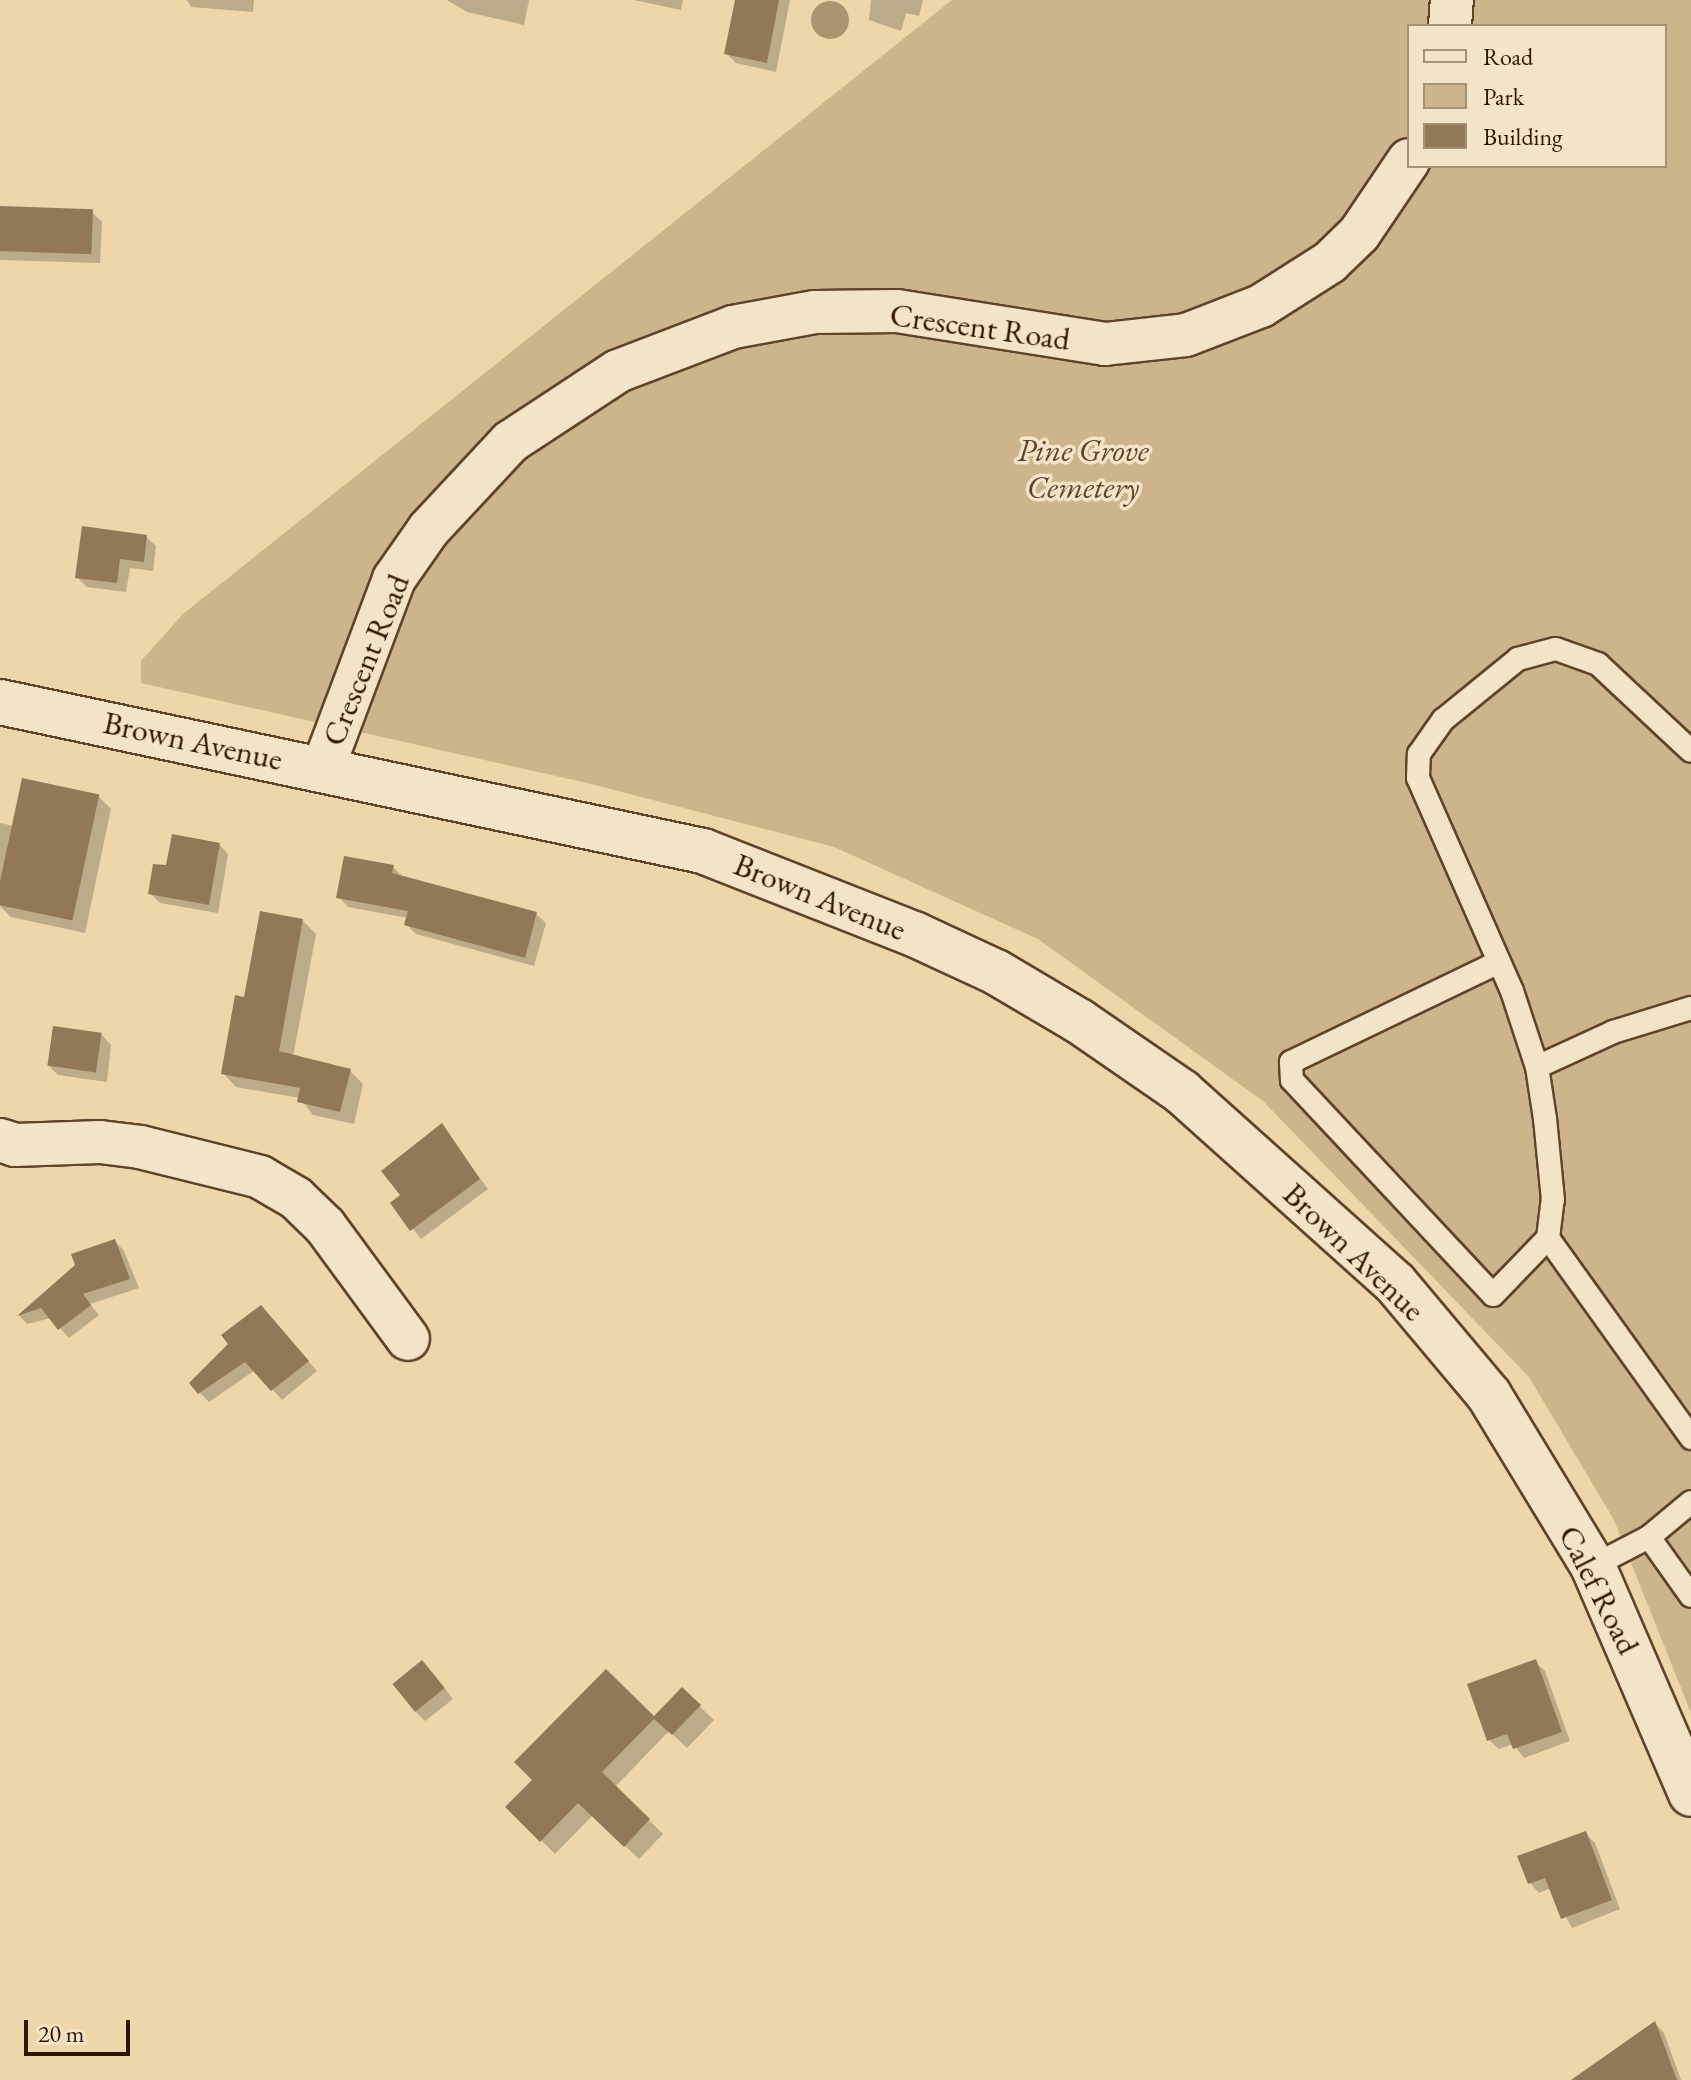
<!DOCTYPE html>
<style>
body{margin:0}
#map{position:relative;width:1691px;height:2080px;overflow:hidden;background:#ecd6aa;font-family:"EB Garamond",serif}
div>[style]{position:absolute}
.green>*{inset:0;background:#ccb58d}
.water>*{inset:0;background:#ac9470}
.round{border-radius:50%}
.shadow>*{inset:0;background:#0003}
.building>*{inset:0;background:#917958;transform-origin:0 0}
.roads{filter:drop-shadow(2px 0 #5e442a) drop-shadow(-2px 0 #5e442a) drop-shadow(0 2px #5e442a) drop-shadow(0 -2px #5e442a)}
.service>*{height:22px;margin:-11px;padding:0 11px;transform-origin:11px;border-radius:11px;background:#f3e4c8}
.minor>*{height:42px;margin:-21px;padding:0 21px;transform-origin:21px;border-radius:21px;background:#f3e4c8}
.secondary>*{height:44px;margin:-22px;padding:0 22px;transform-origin:22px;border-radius:22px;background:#f3e4c8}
span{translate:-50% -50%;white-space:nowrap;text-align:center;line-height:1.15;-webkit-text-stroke:7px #f3e4c8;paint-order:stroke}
.street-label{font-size:32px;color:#2f1400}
.park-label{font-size:32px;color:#5e442a;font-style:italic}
.legend{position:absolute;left:1407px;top:24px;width:260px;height:144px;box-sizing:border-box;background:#f3e4c8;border:2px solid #a59178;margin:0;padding:10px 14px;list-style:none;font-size:24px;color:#2f1400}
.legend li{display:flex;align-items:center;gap:16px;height:40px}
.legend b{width:40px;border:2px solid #a59178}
.scale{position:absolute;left:24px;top:2020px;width:106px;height:36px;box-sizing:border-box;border:4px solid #2f1400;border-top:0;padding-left:10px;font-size:24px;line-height:28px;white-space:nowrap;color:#2f1400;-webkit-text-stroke:6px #f3e4c8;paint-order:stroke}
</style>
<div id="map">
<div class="green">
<i style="clip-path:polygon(evenodd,952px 0,1691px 0,1691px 1713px,1614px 1520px,1529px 1377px,1263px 1101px,1038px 939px,834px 847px,587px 783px,141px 683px,141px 661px,183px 614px,952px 0,1409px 26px,1665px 26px,1665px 166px,1409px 166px,1409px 26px)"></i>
</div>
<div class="water">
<i class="round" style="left:811px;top:1px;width:38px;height:38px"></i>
</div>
<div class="shadow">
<i style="clip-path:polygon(187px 0,254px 0,253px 12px,191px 7px)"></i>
<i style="clip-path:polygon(447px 0,529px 0,524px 25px,467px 12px)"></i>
<i style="clip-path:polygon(634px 0,683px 0,681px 10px)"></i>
<i style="clip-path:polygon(737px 0,790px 0,776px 72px,736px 63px,726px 53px)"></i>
<i style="clip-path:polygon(871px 0,923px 0,919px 16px,906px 13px,901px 31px,869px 20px)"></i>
<i style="clip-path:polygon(0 208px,92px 212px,102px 222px,100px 263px,0 260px)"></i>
<i style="clip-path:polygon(146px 537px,156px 546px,153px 571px,130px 568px,126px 592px,87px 587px,77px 577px)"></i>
<i style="clip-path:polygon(98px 796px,111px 809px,85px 933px,11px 917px,0 906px,0 823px,14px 826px)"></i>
<i style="clip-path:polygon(219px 844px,228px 854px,218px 913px,160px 903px,150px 893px,168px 868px)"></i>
<i style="clip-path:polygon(393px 867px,402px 876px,536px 914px,546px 923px,534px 966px,416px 934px,406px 924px,408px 918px,348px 907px,339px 897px)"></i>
<i style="clip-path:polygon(302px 920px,316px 934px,293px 1057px,350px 1071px,363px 1084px,354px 1124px,313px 1115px,300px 1098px,236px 1087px,223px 1073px)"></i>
<i style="clip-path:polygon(102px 1035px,111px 1045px,107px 1082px,58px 1075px,49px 1066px)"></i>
<i style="clip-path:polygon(441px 1126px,488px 1189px,421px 1239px,393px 1203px,403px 1196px)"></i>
<i style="clip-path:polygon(115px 1241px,124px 1251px,139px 1288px,90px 1304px,99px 1315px,69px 1338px,51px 1318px,27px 1324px,19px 1315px)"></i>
<i style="clip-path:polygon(270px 1317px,317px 1371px,282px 1400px,255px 1370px,209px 1402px,200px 1393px)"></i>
<i style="clip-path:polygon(1535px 1662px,1545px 1671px,1570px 1741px,1524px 1758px,1513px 1744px,1499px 1749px,1489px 1740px)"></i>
<i style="clip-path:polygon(432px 1672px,453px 1699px,425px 1721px,416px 1712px)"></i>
<i style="clip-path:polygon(682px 1690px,714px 1720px,687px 1748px,669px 1731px,615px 1787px,663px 1834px,639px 1859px,593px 1815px,555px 1854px,508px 1807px,654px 1719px)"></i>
<i style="clip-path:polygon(1585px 1833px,1595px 1843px,1620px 1909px,1572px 1928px,1551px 1888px,1539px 1893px,1530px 1883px)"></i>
<i style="clip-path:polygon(1655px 2023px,1664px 2033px,1681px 2080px,1579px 2080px)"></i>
</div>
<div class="building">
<i style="clip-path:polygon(735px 0,779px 0,767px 63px,724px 54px)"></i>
<i style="left:0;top:206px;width:93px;height:45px;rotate:2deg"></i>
<i style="clip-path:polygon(82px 526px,147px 535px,144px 562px,120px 559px,117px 583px,75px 578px)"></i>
<i style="left:22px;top:778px;width:79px;height:129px;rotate:12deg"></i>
<i style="clip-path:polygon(172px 834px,220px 843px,209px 905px,148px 894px,153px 864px,166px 865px)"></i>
<i style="clip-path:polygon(344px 856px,394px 865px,392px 873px,537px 912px,525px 958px,404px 925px,408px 911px,336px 898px)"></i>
<i style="clip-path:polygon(260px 911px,303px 919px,279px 1051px,351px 1069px,340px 1112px,297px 1102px,300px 1088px,221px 1074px,235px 995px,244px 997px)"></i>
<i style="left:53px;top:1026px;width:49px;height:40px;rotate:8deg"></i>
<i style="clip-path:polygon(442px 1123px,480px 1179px,410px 1231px,390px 1203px,400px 1195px,381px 1171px)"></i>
<i style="clip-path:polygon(115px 1239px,130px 1279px,83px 1294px,91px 1305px,58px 1330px,41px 1308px,17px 1316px,75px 1265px,71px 1254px)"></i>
<i style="clip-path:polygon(261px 1305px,309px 1361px,271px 1391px,245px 1362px,198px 1394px,189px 1383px,228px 1344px,221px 1335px)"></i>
<i style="clip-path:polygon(1536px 1659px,1562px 1732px,1513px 1749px,1507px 1734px,1487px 1741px,1467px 1684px)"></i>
<i style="left:422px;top:1660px;width:36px;height:38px;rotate:51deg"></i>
<i style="clip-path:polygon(606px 1669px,654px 1716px,682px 1687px,701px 1705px,672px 1735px,654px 1719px,602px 1772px,650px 1819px,624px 1847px,578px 1803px,540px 1842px,505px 1807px,532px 1780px,514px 1762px)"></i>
<i style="clip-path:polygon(1586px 1831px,1612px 1900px,1561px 1919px,1545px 1878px,1528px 1884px,1517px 1856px)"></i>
<i style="clip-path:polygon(1655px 2021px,1677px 2080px,1571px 2080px)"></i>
</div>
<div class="roads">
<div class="service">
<i style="left:1499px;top:962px;width:231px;rotate:154.3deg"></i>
<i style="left:1291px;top:1062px;width:18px;rotate:87deg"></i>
<i style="left:1292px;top:1080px;width:294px;rotate:46.9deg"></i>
<i style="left:1493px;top:1295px;width:79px;rotate:-46deg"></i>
<i style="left:1548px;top:1238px;width:38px;rotate:-83deg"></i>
<i style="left:1553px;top:1200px;width:81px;rotate:-95.6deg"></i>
<i style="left:1545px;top:1119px;width:53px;rotate:-98.7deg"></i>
<i style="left:1537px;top:1067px;width:80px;rotate:-108.2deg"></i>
<i style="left:1512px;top:991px;width:233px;rotate:-113.8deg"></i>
<i style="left:1418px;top:778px;width:24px;rotate:-88deg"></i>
<i style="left:1419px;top:754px;width:42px;rotate:-54.8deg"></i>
<i style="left:1443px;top:720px;width:97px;rotate:-39.1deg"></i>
<i style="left:1518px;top:659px;width:39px;rotate:-15deg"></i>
<i style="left:1556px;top:649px;width:45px;rotate:19.7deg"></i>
<i style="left:1598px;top:664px;width:127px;rotate:43.1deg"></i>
<i style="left:1537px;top:1067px;width:84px;rotate:-24.7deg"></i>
<i style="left:1613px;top:1032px;width:82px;rotate:-17.1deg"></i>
<i style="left:1548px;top:1238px;width:246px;rotate:54.4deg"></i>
<i style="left:1691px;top:1502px;width:55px;rotate:140.2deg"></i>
<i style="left:1649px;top:1537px;width:72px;rotate:54.6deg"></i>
<i style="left:1593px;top:1566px;width:63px;rotate:-27.4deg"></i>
</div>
<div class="minor">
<i style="left:1450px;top:26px;width:26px;rotate:-86deg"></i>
<i style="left:323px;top:768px;width:202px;rotate:-69.4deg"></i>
<i style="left:394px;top:579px;width:61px;rotate:-55deg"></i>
<i style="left:429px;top:529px;width:119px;rotate:-47deg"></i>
<i style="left:510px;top:442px;width:129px;rotate:-33.3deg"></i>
<i style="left:618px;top:371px;width:123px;rotate:-20.9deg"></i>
<i style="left:733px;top:327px;width:83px;rotate:-10.4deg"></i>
<i style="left:815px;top:312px;width:82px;rotate:-0.7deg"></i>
<i style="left:897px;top:311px;width:211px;rotate:9deg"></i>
<i style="left:1105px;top:344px;width:81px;rotate:-6.3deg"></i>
<i style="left:1186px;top:335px;width:80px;rotate:-21.1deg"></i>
<i style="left:1261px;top:306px;width:82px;rotate:-32.5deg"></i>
<i style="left:1330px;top:262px;width:40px;rotate:-44deg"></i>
<i style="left:1359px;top:234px;width:89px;rotate:-56deg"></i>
<i style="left:0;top:1140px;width:16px;rotate:18deg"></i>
<i style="left:15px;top:1145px;width:85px;rotate:-2deg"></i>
<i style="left:100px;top:1142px;width:40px;rotate:7.1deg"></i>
<i style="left:140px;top:1147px;width:124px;rotate:14deg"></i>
<i style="left:260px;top:1177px;width:42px;rotate:30.3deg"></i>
<i style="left:296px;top:1198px;width:40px;rotate:44deg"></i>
<i style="left:325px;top:1226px;width:140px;rotate:53.7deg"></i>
</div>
<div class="secondary">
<i style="left:0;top:702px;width:719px;rotate:11.97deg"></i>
<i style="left:703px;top:851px;width:227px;rotate:21.5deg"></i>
<i style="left:914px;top:934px;width:90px;rotate:24.9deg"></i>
<i style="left:996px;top:972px;width:96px;rotate:30.6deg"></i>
<i style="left:1079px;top:1021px;width:125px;rotate:34.6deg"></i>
<i style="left:1182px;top:1092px;width:286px;rotate:41.9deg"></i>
<i style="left:1395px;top:1283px;width:146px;rotate:50deg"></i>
<i style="left:1489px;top:1395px;width:200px;rotate:58.7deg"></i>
<i style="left:1593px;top:1566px;width:248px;rotate:66.7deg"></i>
</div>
</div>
<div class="street-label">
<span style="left:980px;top:327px;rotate:8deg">Crescent Road</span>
<span style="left:366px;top:660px;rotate:-68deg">Crescent Road</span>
<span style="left:193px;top:741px;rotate:12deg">Brown Avenue</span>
<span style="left:820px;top:897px;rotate:22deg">Brown Avenue</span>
<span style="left:1354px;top:1252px;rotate:44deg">Brown Avenue</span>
<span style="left:1599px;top:1590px;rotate:63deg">Calef Road</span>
</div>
<div class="park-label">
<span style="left:1083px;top:469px">Pine Grove<br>Cemetery</span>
</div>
<ul class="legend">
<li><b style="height:10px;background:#f3e4c8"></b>Road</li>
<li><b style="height:22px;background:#ccb58d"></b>Park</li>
<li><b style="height:22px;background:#917958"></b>Building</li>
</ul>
<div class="scale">20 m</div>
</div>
